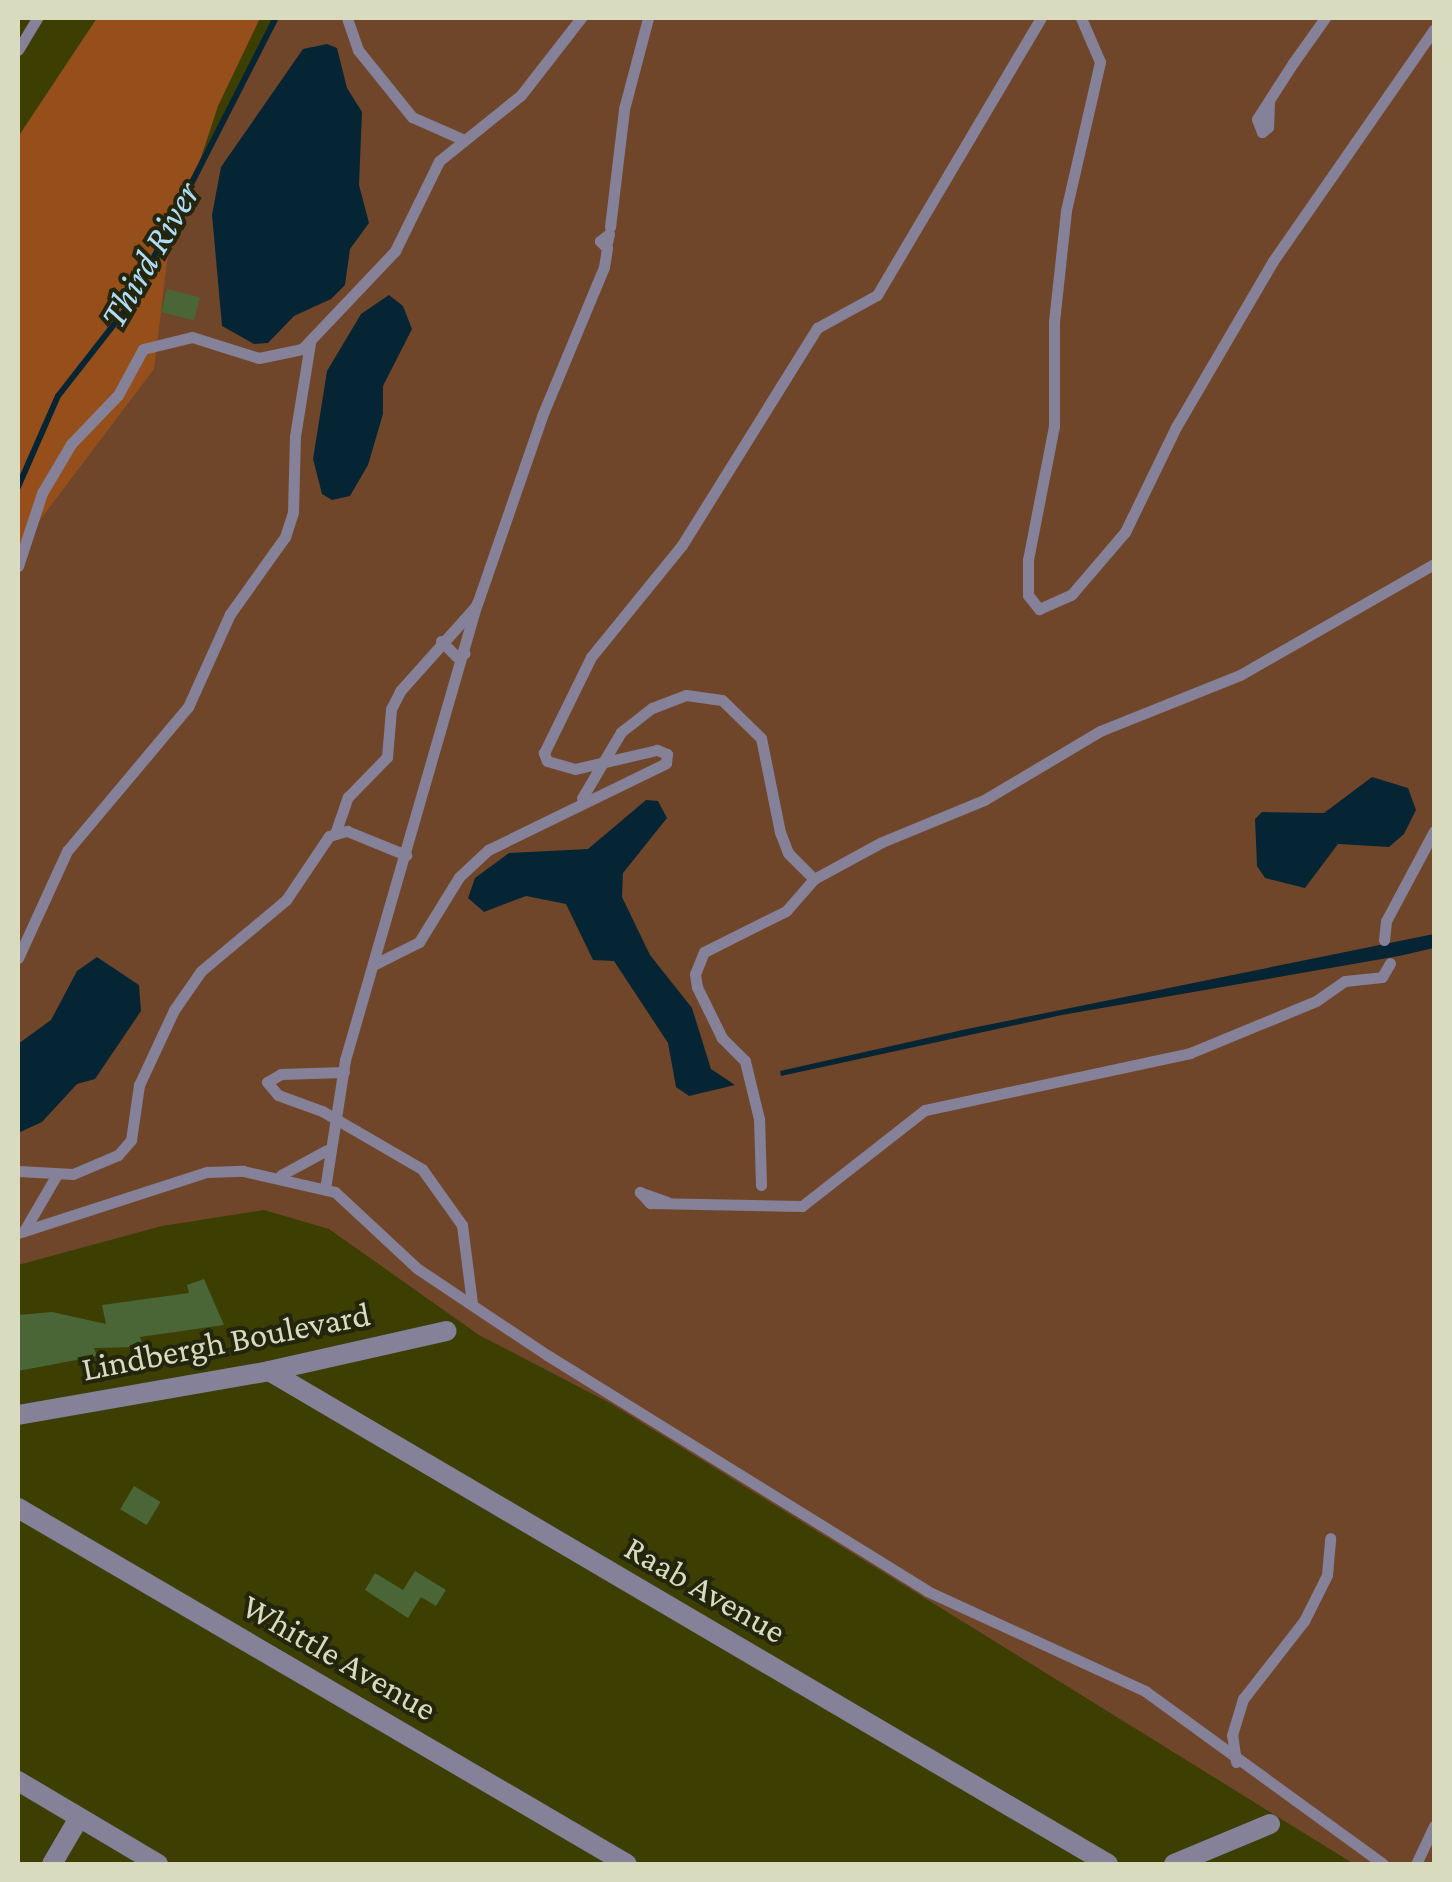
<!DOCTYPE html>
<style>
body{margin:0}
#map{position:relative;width:1452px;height:1882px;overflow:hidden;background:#3c3f01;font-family:"Crimson Pro",serif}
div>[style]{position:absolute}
.green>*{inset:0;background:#70462b}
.forest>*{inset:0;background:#964f1b}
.water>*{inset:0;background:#062534}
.stream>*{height:6px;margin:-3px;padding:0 3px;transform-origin:3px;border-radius:3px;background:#062534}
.building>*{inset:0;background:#4a6536;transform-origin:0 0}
.service>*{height:11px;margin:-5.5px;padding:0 5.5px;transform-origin:5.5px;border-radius:5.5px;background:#858198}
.minor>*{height:20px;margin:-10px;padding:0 10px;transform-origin:10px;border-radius:10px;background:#858198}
span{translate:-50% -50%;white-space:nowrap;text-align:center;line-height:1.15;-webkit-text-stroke:8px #23250d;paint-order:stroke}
.street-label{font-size:35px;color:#d8dbbe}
.water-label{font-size:38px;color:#b0dcf5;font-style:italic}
.frame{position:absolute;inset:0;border:20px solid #d8dbbe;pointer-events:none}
</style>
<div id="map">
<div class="green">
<i style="clip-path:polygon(276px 18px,1434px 18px,1434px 1864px,1354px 1864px,610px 1403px,479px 1335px,329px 1229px,264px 1210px,162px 1226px,18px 1265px,18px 487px,130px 303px)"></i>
</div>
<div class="forest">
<i style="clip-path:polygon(97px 18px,260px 18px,218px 106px,167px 261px,154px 369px,18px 549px,18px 137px)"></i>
</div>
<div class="water">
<i style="clip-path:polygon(327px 44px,337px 48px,347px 88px,362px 112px,359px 185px,369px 223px,350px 249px,345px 285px,331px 299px,294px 316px,268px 343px,254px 344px,222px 326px,212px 215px,221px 167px,303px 49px)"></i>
<i style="clip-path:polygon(389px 295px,403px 306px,412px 329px,383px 386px,383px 414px,368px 465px,350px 496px,332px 500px,322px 494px,313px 459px,327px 371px,361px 314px)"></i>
<i style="clip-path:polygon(1372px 777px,1408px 788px,1416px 810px,1404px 834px,1389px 847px,1338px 844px,1305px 888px,1265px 878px,1257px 866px,1255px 819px,1262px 812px,1324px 813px)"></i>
<i style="clip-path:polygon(646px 800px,658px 801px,667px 818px,623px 873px,622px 897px,650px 955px,692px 1008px,711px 1069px,735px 1085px,689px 1096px,676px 1087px,668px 1043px,614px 961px,593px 960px,566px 904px,526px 896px,484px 912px,468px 898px,475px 878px,509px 853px,588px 849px)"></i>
<i style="clip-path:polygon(1434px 934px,1434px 948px,1399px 956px,1062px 1015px,781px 1076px,780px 1071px,967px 1029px)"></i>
<i style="clip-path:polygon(97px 957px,139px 985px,141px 1011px,95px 1079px,77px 1084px,42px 1122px,18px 1133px,18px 1044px,51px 1020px,77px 971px)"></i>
</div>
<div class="stream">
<i style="left:18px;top:487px;width:99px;rotate:-66.3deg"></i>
<i style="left:58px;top:396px;width:117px;rotate:-52deg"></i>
<i style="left:130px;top:304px;width:321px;rotate:-63deg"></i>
</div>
<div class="building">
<i style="left:167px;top:289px;width:34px;height:24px;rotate:14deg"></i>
<i style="clip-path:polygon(204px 1279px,224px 1325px,140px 1337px,143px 1347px,94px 1348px,97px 1356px,18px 1371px,18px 1315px,52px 1312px,106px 1324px,102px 1305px,189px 1293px,187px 1285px)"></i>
<i style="left:134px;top:1486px;width:31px;height:27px;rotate:31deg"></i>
<i style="clip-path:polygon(415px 1571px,446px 1590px,436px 1606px,421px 1597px,408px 1618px,365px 1590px,375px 1573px,403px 1590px)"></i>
</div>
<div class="service">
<i style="left:347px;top:18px;width:34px;rotate:71deg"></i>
<i style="left:358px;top:50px;width:86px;rotate:51.1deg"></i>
<i style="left:412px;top:117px;width:55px;rotate:23.7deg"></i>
<i style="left:1081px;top:18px;width:48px;rotate:66.6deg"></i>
<i style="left:1100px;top:62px;width:153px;rotate:102.9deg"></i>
<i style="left:1066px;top:211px;width:111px;rotate:96.2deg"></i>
<i style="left:1054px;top:321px;width:105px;rotate:90deg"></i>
<i style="left:1054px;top:426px;width:136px;rotate:101deg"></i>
<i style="left:1028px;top:560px;width:35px;rotate:90deg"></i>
<i style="left:1028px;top:595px;width:18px;rotate:52deg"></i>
<i style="left:1039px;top:609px;width:36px;rotate:-24deg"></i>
<i style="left:1072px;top:594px;width:82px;rotate:-49.5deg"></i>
<i style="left:1125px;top:532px;width:117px;rotate:-64.1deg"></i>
<i style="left:1176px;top:427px;width:192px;rotate:-59.7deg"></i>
<i style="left:1273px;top:261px;width:282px;rotate:-55.2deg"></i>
<i style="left:18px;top:50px;width:37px;rotate:-59deg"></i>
<i style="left:1269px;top:101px;width:26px;rotate:92deg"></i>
<i style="left:1268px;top:127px;width:8px;rotate:140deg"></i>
<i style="left:1262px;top:132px;width:14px;rotate:-111deg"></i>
<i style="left:1257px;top:119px;width:67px;rotate:-57.3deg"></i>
<i style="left:1293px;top:63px;width:55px;rotate:-54.6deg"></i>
<i style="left:610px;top:227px;width:119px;rotate:-83.2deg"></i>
<i style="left:624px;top:109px;width:94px;rotate:-75.2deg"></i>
<i style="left:18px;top:566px;width:77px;rotate:-71.8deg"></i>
<i style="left:42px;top:493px;width:57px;rotate:-59.4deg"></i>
<i style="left:71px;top:444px;width:68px;rotate:-46.2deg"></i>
<i style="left:118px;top:395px;width:52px;rotate:-61.5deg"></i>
<i style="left:143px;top:349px;width:50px;rotate:-13.8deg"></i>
<i style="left:192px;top:337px;width:70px;rotate:17.4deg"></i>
<i style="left:259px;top:358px;width:44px;rotate:-11.8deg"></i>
<i style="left:302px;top:349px;width:135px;rotate:-46.5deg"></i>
<i style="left:395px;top:251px;width:100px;rotate:-63.9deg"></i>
<i style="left:439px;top:161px;width:105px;rotate:-38.8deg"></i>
<i style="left:521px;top:95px;width:98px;rotate:-52.1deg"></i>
<i style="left:441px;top:641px;width:21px;rotate:45deg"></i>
<i style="left:456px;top:656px;width:9px;rotate:-18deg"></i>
<i style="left:582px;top:798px;width:77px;rotate:-59.4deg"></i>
<i style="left:621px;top:732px;width:39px;rotate:-38deg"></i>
<i style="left:652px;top:708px;width:36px;rotate:-21deg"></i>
<i style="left:686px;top:695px;width:36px;rotate:8deg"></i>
<i style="left:722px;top:700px;width:54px;rotate:44.3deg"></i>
<i style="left:761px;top:738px;width:96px;rotate:78.6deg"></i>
<i style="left:780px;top:832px;width:22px;rotate:69deg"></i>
<i style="left:788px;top:853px;width:37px;rotate:45deg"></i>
<i style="left:336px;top:831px;width:36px;rotate:-71deg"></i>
<i style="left:348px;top:797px;width:56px;rotate:-45.7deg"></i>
<i style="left:387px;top:757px;width:48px;rotate:-85.2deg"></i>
<i style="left:391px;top:709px;width:20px;rotate:-63deg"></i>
<i style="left:400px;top:691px;width:114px;rotate:-48.2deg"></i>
<i style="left:1384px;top:940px;width:19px;rotate:-84deg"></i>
<i style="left:1386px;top:921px;width:102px;rotate:-61.9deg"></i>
<i style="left:18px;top:958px;width:118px;rotate:-65.4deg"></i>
<i style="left:67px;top:851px;width:188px;rotate:-50deg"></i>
<i style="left:188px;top:707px;width:102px;rotate:-65.7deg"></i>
<i style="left:230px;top:614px;width:95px;rotate:-54.5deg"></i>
<i style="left:285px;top:537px;width:26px;rotate:-72deg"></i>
<i style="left:293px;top:512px;width:76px;rotate:-88.5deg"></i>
<i style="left:295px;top:436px;width:94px;rotate:-80.8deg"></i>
<i style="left:375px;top:964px;width:49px;rotate:-26.6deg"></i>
<i style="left:419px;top:942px;width:76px;rotate:-58.4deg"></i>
<i style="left:459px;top:877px;width:40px;rotate:-43deg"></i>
<i style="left:488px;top:850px;width:198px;rotate:-26deg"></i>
<i style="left:666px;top:763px;width:9px;rotate:-84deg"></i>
<i style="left:667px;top:754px;width:11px;rotate:-158deg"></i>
<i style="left:657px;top:750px;width:84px;rotate:167deg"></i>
<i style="left:575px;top:769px;width:29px;rotate:-164deg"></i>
<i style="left:547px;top:761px;width:9px;rotate:-111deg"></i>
<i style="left:544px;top:753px;width:107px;rotate:-63.9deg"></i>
<i style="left:591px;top:657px;width:144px;rotate:-50.9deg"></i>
<i style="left:682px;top:545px;width:256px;rotate:-58.1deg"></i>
<i style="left:817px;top:328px;width:68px;rotate:-28.8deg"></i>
<i style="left:877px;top:295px;width:322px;rotate:-59.4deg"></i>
<i style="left:344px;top:1072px;width:63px;rotate:178.2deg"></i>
<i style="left:281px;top:1074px;width:16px;rotate:150deg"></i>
<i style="left:267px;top:1082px;width:17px;rotate:50deg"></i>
<i style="left:278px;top:1095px;width:47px;rotate:20deg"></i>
<i style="left:322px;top:1111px;width:116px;rotate:30.1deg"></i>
<i style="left:422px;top:1169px;width:69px;rotate:54.5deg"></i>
<i style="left:462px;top:1225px;width:79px;rotate:82.7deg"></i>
<i style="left:18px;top:1171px;width:55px;rotate:3.1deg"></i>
<i style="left:73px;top:1174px;width:49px;rotate:-22.9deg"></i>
<i style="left:118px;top:1155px;width:20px;rotate:-49deg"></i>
<i style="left:131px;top:1140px;width:56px;rotate:-81.7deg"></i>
<i style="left:139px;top:1085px;width:83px;rotate:-65deg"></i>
<i style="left:174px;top:1010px;width:47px;rotate:-55.3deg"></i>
<i style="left:201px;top:971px;width:111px;rotate:-39.9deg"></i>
<i style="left:286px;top:900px;width:77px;rotate:-56.1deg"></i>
<i style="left:329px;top:836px;width:19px;rotate:-16deg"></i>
<i style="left:347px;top:831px;width:64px;rotate:22.1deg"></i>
<i style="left:281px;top:1175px;width:52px;rotate:-28.5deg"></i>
<i style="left:761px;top:1185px;width:66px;rotate:-91.7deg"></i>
<i style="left:759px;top:1119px;width:60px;rotate:-103.6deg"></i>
<i style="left:745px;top:1061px;width:33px;rotate:-135deg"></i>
<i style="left:722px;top:1038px;width:57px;rotate:-116.1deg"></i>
<i style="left:697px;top:987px;width:13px;rotate:-99deg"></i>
<i style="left:695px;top:974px;width:24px;rotate:-68deg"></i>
<i style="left:704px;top:952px;width:92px;rotate:-26.6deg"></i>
<i style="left:786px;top:911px;width:43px;rotate:-48.8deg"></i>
<i style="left:814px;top:879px;width:77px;rotate:-28.6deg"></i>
<i style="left:882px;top:842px;width:110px;rotate:-22.4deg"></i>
<i style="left:984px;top:800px;width:135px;rotate:-30.7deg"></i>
<i style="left:1100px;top:731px;width:151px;rotate:-21.8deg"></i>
<i style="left:1240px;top:675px;width:224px;rotate:-29.8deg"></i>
<i style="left:325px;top:1189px;width:131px;rotate:-81.2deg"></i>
<i style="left:345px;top:1060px;width:475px;rotate:-73.9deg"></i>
<i style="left:477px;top:604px;width:199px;rotate:-70.9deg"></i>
<i style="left:542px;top:416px;width:161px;rotate:-67.4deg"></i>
<i style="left:604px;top:267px;width:19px;rotate:-81deg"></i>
<i style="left:607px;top:248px;width:10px;rotate:-135deg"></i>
<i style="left:600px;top:241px;width:11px;rotate:-38deg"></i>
<i style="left:609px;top:234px;width:9px;rotate:103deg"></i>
<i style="left:667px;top:1202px;width:29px;rotate:-160deg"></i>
<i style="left:640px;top:1192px;width:15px;rotate:48deg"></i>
<i style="left:650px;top:1203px;width:152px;rotate:1.1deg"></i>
<i style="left:802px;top:1206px;width:156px;rotate:-38deg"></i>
<i style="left:925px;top:1110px;width:271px;rotate:-12.1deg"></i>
<i style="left:1190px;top:1053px;width:136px;rotate:-22.4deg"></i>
<i style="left:1316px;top:1001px;width:35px;rotate:-35deg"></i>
<i style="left:1345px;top:981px;width:37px;rotate:-6deg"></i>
<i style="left:1382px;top:977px;width:16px;rotate:-60deg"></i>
<i style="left:24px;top:1231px;width:66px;rotate:-59.9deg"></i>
<i style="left:18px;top:1233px;width:199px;rotate:-17.9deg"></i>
<i style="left:207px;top:1172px;width:36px;rotate:-2deg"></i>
<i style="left:243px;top:1171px;width:94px;rotate:12.9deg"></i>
<i style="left:335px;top:1192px;width:113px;rotate:42.9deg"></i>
<i style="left:418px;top:1269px;width:155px;rotate:33.7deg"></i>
<i style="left:547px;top:1355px;width:447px;rotate:31.8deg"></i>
<i style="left:927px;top:1591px;width:240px;rotate:24.6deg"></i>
<i style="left:1145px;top:1691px;width:294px;rotate:36deg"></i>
<i style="left:1236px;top:1762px;width:27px;rotate:-98deg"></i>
<i style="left:1232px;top:1735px;width:38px;rotate:-73deg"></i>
<i style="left:1243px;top:1699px;width:99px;rotate:-52deg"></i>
<i style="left:1304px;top:1621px;width:51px;rotate:-63.4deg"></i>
<i style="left:1327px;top:1575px;width:37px;rotate:-85deg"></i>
<i style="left:1416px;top:1864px;width:42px;rotate:-64.7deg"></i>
</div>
<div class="minor">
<i style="left:269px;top:1371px;width:973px;rotate:30.44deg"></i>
<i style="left:18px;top:1415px;width:255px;rotate:-9.9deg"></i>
<i style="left:269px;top:1371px;width:182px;rotate:-12.7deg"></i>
<i style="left:18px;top:1508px;width:705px;rotate:30.31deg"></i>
<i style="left:18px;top:1781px;width:163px;rotate:30.7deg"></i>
<i style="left:52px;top:1864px;width:53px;rotate:-59.6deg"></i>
<i style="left:1174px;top:1864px;width:104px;rotate:-22.6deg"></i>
</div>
<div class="street-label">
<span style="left:226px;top:1342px;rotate:-11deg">Lindbergh Boulevard</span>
<span style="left:705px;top:1590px;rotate:30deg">Raab Avenue</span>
<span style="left:339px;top:1658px;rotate:30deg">Whittle Avenue</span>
</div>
<div class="water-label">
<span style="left:150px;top:255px;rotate:-60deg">Third River</span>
</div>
<div class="frame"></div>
</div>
